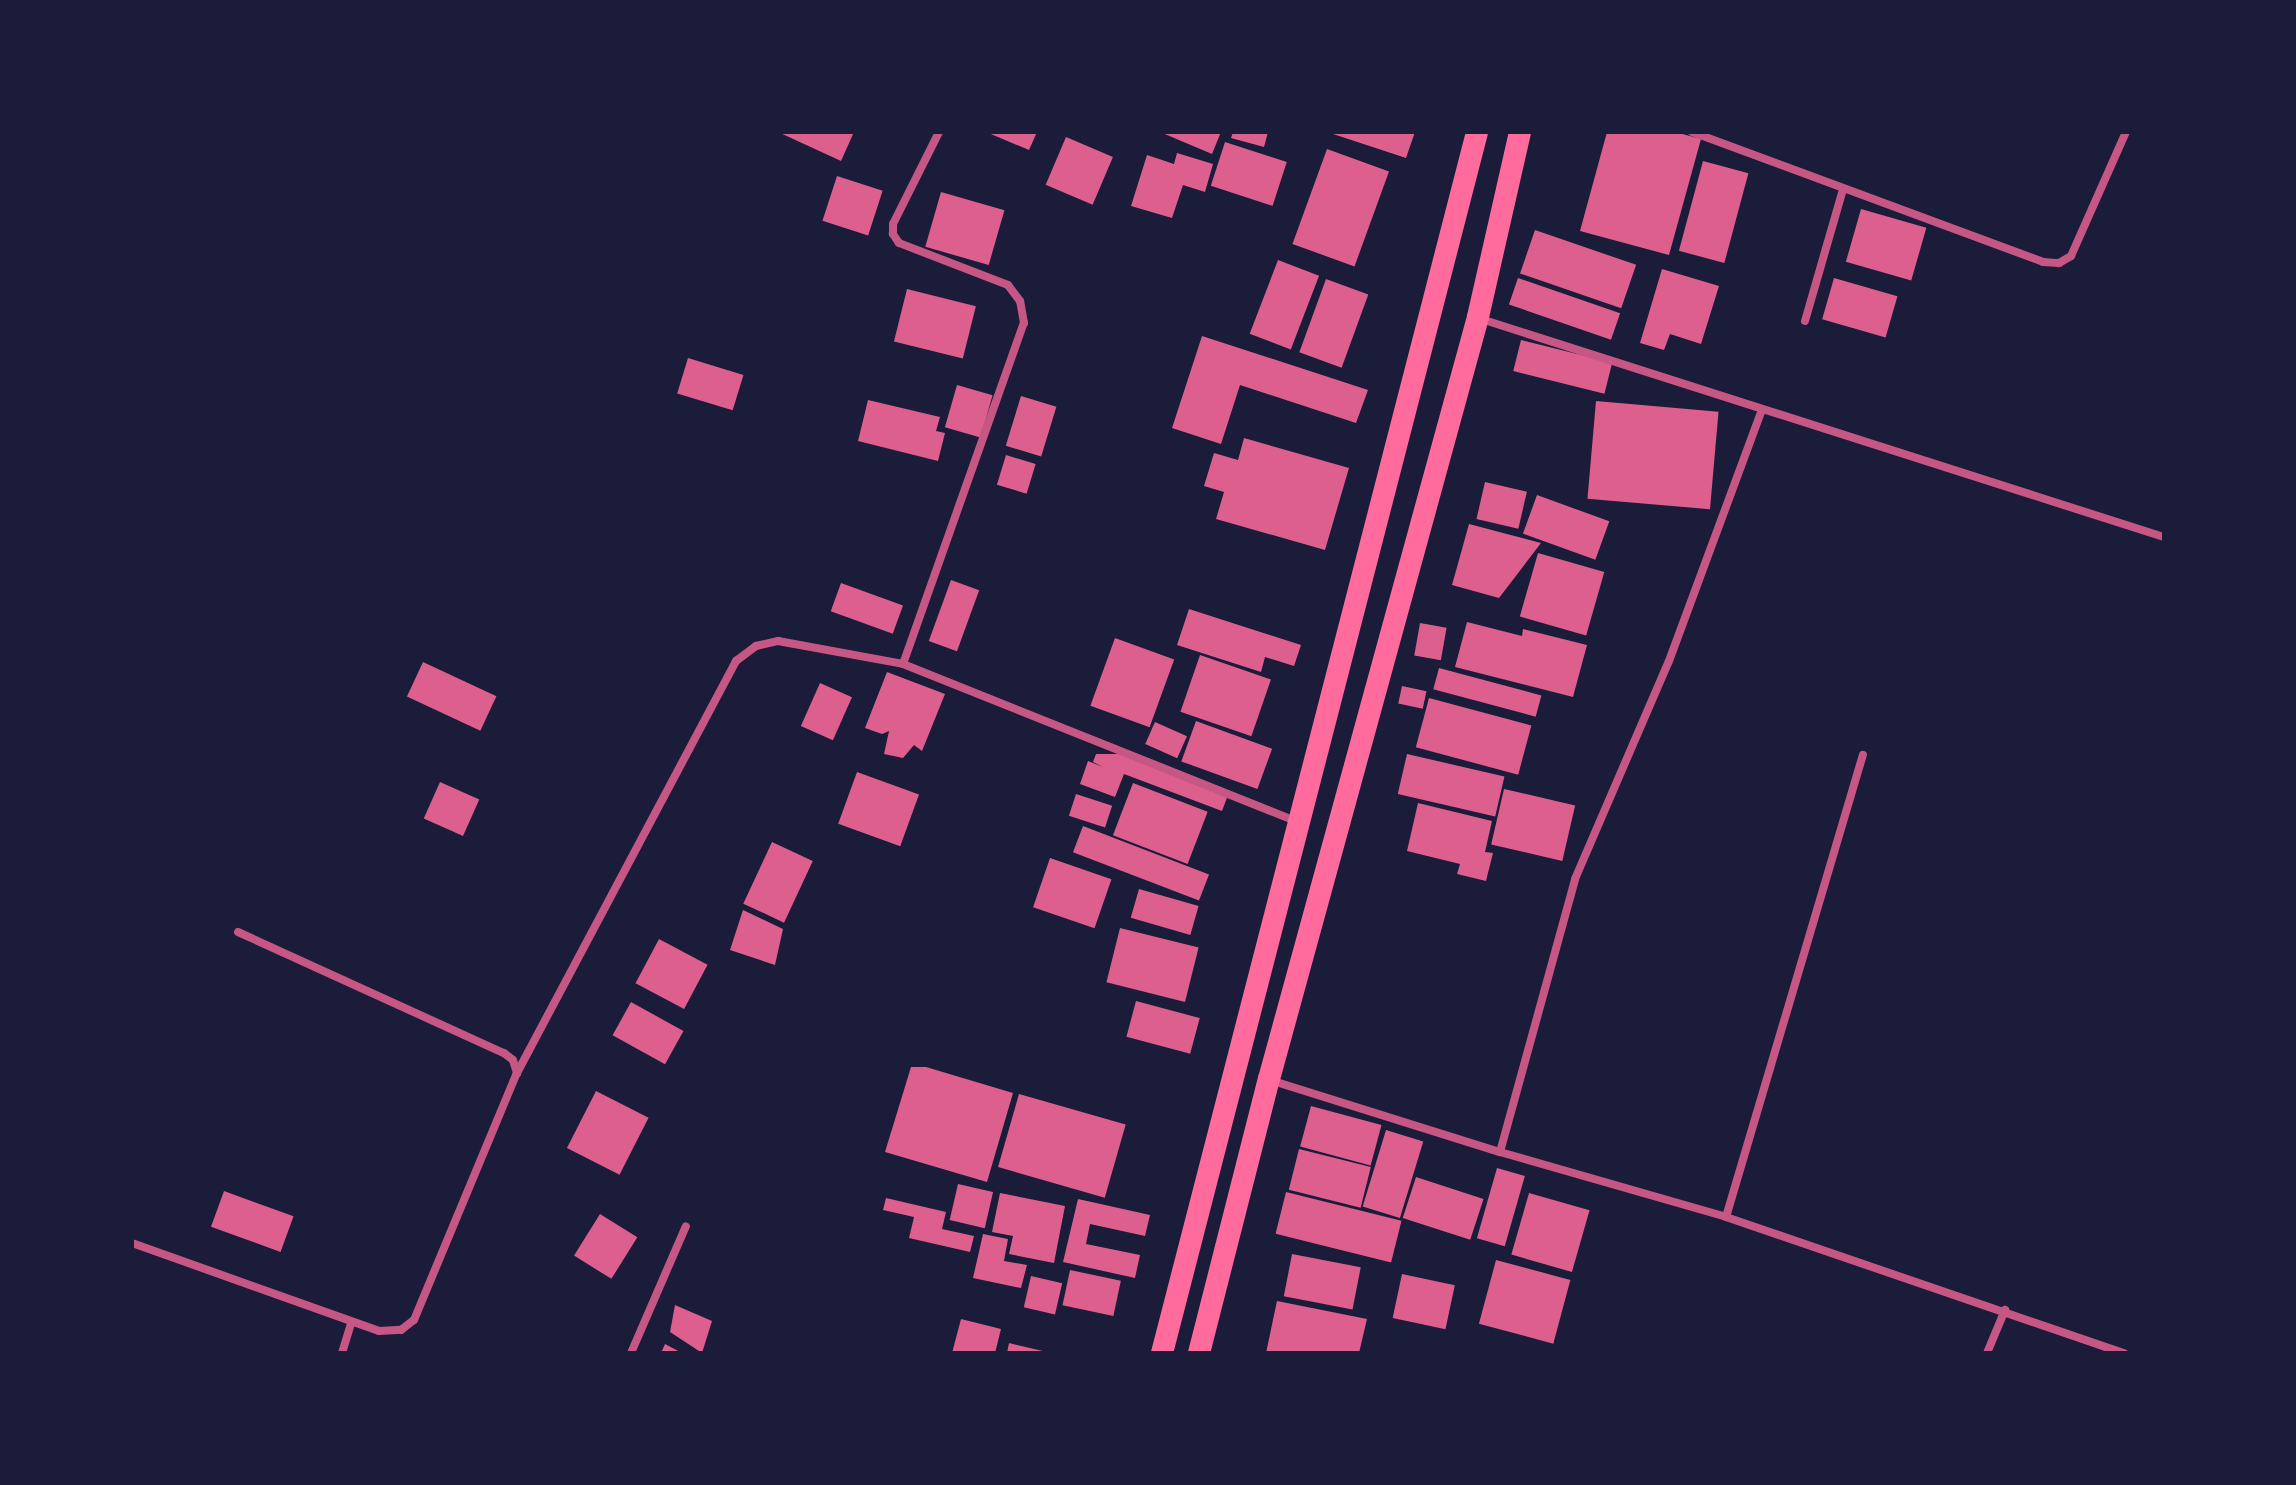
<!DOCTYPE html>
<style>
body{margin:0}
#map{position:relative;width:2296px;height:1485px;overflow:hidden;background:#1b1b3a;font-family:"Sofia Sans Condensed",sans-serif}
div>[style]{position:absolute}
.building>*{inset:0;background:#dd5f8e;transform-origin:0 0}
.minor>*{height:8px;margin:-4px;padding:0 4px;transform-origin:4px;border-radius:4px;background:#c65784}
.trunk>*{height:22px;margin:-11px;padding:0 11px;transform-origin:11px;border-radius:11px;background:#ff6b9d}
span{translate:-50% -50%;white-space:nowrap;text-align:center;line-height:1.15;-webkit-text-stroke:6px #1b1b3a;paint-order:stroke}
.frame{position:absolute;inset:0;border:134px solid #1b1b3a;pointer-events:none}
</style>
<div id="map">
<div class="building">
<i style="clip-path:polygon(778px 132px,854px 132px,841px 161px)"></i>
<i style="clip-path:polygon(986px 132px,1037px 132px,1029px 150px)"></i>
<i style="clip-path:polygon(1160px 132px,1221px 132px,1212px 154px)"></i>
<i style="clip-path:polygon(1233px 132px,1268px 132px,1264px 147px,1231px 138px)"></i>
<i style="clip-path:polygon(1327px 132px,1415px 132px,1406px 158px)"></i>
<i style="clip-path:polygon(1607px 132px,1675px 132px,1701px 139px,1669px 255px,1580px 231px)"></i>
<i style="left:1066px;top:137px;width:51px;height:52px;rotate:23deg"></i>
<i style="left:1225px;top:142px;width:65px;height:46px;rotate:18deg"></i>
<i style="left:1327px;top:149px;width:66px;height:101px;rotate:20deg"></i>
<i style="clip-path:polygon(1177px 153px,1213px 164px,1205px 192px,1183px 185px,1172px 218px,1131px 206px,1147px 155px,1174px 164px)"></i>
<i style="left:1703px;top:161px;width:47px;height:93px;rotate:15deg"></i>
<i style="left:837px;top:176px;width:48px;height:47px;rotate:18deg"></i>
<i style="left:941px;top:192px;width:66px;height:57px;rotate:16deg"></i>
<i style="left:1861px;top:209px;width:68px;height:55px;rotate:16deg"></i>
<i style="left:1535px;top:230px;width:107px;height:46px;rotate:19deg"></i>
<i style="left:1278px;top:260px;width:44px;height:79px;rotate:21deg"></i>
<i style="clip-path:polygon(1662px 269px,1719px 286px,1701px 344px,1670px 334px,1664px 350px,1640px 343px)"></i>
<i style="left:1518px;top:278px;width:108px;height:28px;rotate:19deg"></i>
<i style="left:1834px;top:278px;width:66px;height:43px;rotate:16deg"></i>
<i style="left:1326px;top:279px;width:45px;height:78px;rotate:20deg"></i>
<i style="left:907px;top:289px;width:71px;height:54px;rotate:14deg"></i>
<i style="clip-path:polygon(1202px 336px,1368px 390px,1356px 423px,1240px 385px,1221px 444px,1172px 428px)"></i>
<i style="left:1521px;top:340px;width:94px;height:32px;rotate:14deg"></i>
<i style="left:688px;top:358px;width:58px;height:37px;rotate:17deg"></i>
<i style="left:957px;top:385px;width:37px;height:44px;rotate:16deg"></i>
<i style="left:1021px;top:396px;width:37px;height:52px;rotate:17deg"></i>
<i style="clip-path:polygon(868px 400px,940px 417px,936px 431px,945px 433px,938px 461px,858px 441px)"></i>
<i style="left:1596px;top:401px;width:123px;height:98px;rotate:5deg"></i>
<i style="clip-path:polygon(1244px 438px,1349px 468px,1325px 550px,1216px 519px,1224px 492px,1204px 486px,1214px 453px,1238px 460px)"></i>
<i style="left:1006px;top:455px;width:31px;height:31px;rotate:17deg"></i>
<i style="left:1485px;top:482px;width:43px;height:38px;rotate:13deg"></i>
<i style="left:1537px;top:495px;width:77px;height:41px;rotate:20deg"></i>
<i style="clip-path:polygon(1469px 524px,1541px 543px,1499px 598px,1452px 585px)"></i>
<i style="left:1538px;top:553px;width:69px;height:66px;rotate:16deg"></i>
<i style="left:951px;top:580px;width:30px;height:65px;rotate:20deg"></i>
<i style="left:841px;top:583px;width:66px;height:30px;rotate:20deg"></i>
<i style="clip-path:polygon(1189px 609px,1301px 645px,1294px 666px,1265px 657px,1261px 672px,1177px 645px)"></i>
<i style="clip-path:polygon(1467px 622px,1522px 636px,1523px 629px,1587px 645px,1573px 697px,1455px 667px)"></i>
<i style="left:1420px;top:623px;width:27px;height:33px;rotate:10deg"></i>
<i style="left:1115px;top:638px;width:63px;height:72px;rotate:20deg"></i>
<i style="left:1200px;top:655px;width:75px;height:60px;rotate:19deg"></i>
<i style="left:423px;top:662px;width:81px;height:38px;rotate:25deg"></i>
<i style="left:1439px;top:668px;width:106px;height:22px;rotate:15deg"></i>
<i style="clip-path:polygon(887px 672px,945px 694px,922px 751px,914px 745px,903px 758px,884px 754px,889px 731px,882px 734px,865px 728px)"></i>
<i style="left:820px;top:683px;width:35px;height:47px;rotate:24deg"></i>
<i style="left:1402px;top:686px;width:25px;height:18px;rotate:12deg"></i>
<i style="left:1429px;top:698px;width:106px;height:51px;rotate:15deg"></i>
<i style="left:1196px;top:721px;width:81px;height:43px;rotate:20deg"></i>
<i style="left:1155px;top:722px;width:35px;height:24px;rotate:24deg"></i>
<i style="clip-path:polygon(1096px 754px,1120px 754px,1228px 795px,1222px 811px,1124px 774px,1115px 797px,1080px 784px,1088px 761px,1103px 767px,1093px 762px)"></i>
<i style="left:1407px;top:754px;width:100px;height:41px;rotate:13deg"></i>
<i style="left:857px;top:772px;width:66px;height:55px;rotate:20deg"></i>
<i style="left:440px;top:782px;width:43px;height:40px;rotate:24deg"></i>
<i style="left:1133px;top:783px;width:80px;height:56px;rotate:21deg"></i>
<i style="left:1504px;top:789px;width:73px;height:57px;rotate:13deg"></i>
<i style="left:1076px;top:794px;width:38px;height:23px;rotate:18deg"></i>
<i style="clip-path:polygon(1418px 803px,1492px 821px,1485px 852px,1493px 853px,1486px 881px,1457px 874px,1460px 864px,1407px 851px)"></i>
<i style="left:1083px;top:826px;width:135px;height:28px;rotate:21deg"></i>
<i style="left:772px;top:842px;width:45px;height:68px;rotate:25deg"></i>
<i style="left:1050px;top:858px;width:65px;height:52px;rotate:19deg"></i>
<i style="left:1139px;top:889px;width:62px;height:30px;rotate:16deg"></i>
<i style="clip-path:polygon(743px 910px,783px 929px,775px 965px,730px 950px)"></i>
<i style="left:1120px;top:928px;width:81px;height:56px;rotate:14deg"></i>
<i style="left:659px;top:939px;width:55px;height:50px;rotate:28deg"></i>
<i style="left:1136px;top:1001px;width:66px;height:37px;rotate:15deg"></i>
<i style="left:631px;top:1002px;width:60px;height:38px;rotate:29deg"></i>
<i style="clip-path:polygon(911px 1067px,926px 1067px,1013px 1093px,987px 1182px,885px 1152px)"></i>
<i style="left:596px;top:1091px;width:59px;height:64px;rotate:27deg"></i>
<i style="left:1019px;top:1094px;width:111px;height:76px;rotate:16deg"></i>
<i style="left:1311px;top:1106px;width:73px;height:42px;rotate:15deg"></i>
<i style="left:1386px;top:1130px;width:39px;height:80px;rotate:17deg"></i>
<i style="left:1299px;top:1149px;width:74px;height:42px;rotate:14deg"></i>
<i style="left:1497px;top:1168px;width:29px;height:73px;rotate:16deg"></i>
<i style="left:1416px;top:1177px;width:71px;height:43px;rotate:18deg"></i>
<i style="left:958px;top:1184px;width:36px;height:37px;rotate:13deg"></i>
<i style="left:224px;top:1191px;width:74px;height:38px;rotate:20deg"></i>
<i style="left:1286px;top:1192px;width:119px;height:43px;rotate:14deg"></i>
<i style="clip-path:polygon(1000px 1193px,1065px 1206px,1054px 1263px,1009px 1254px,1013px 1236px,992px 1232px)"></i>
<i style="left:1529px;top:1193px;width:63px;height:64px;rotate:16deg"></i>
<i style="clip-path:polygon(886px 1198px,946px 1212px,942px 1229px,974px 1236px,970px 1252px,909px 1238px,914px 1217px,883px 1210px)"></i>
<i style="clip-path:polygon(1078px 1199px,1150px 1215px,1145px 1236px,1090px 1224px,1086px 1244px,1140px 1255px,1135px 1278px,1063px 1262px)"></i>
<i style="left:600px;top:1214px;width:44px;height:49px;rotate:32deg"></i>
<i style="clip-path:polygon(983px 1234px,1008px 1239px,1004px 1261px,1027px 1265px,1021px 1288px,973px 1278px)"></i>
<i style="left:1292px;top:1254px;width:70px;height:43px;rotate:11deg"></i>
<i style="left:1496px;top:1260px;width:77px;height:66px;rotate:15deg"></i>
<i style="left:1070px;top:1270px;width:52px;height:36px;rotate:12deg"></i>
<i style="left:1402px;top:1274px;width:54px;height:45px;rotate:12deg"></i>
<i style="left:1031px;top:1276px;width:32px;height:32px;rotate:13deg"></i>
<i style="clip-path:polygon(1277px 1301px,1367px 1319px,1359px 1353px,1266px 1353px)"></i>
<i style="clip-path:polygon(675px 1305px,712px 1321px,702px 1353px,670px 1332px)"></i>
<i style="clip-path:polygon(961px 1319px,1001px 1329px,995px 1353px,952px 1353px)"></i>
<i style="clip-path:polygon(1009px 1343px,1047px 1352px,1047px 1353px,1007px 1353px)"></i>
<i style="clip-path:polygon(665px 1344px,682px 1353px,661px 1353px)"></i>
</div>
<div class="minor">
<i style="left:1692px;top:132px;width:374px;rotate:20.3deg"></i>
<i style="left:2043px;top:262px;width:16px;rotate:4deg"></i>
<i style="left:2059px;top:263px;width:14px;rotate:-30deg"></i>
<i style="left:2071px;top:256px;width:136px;rotate:-66.1deg"></i>
<i style="left:1478px;top:318px;width:720px;rotate:17.71deg"></i>
<i style="left:1805px;top:321px;width:137px;rotate:-73.9deg"></i>
<i style="left:903px;top:664px;width:362px;rotate:-70.5deg"></i>
<i style="left:1024px;top:323px;width:22px;rotate:-100deg"></i>
<i style="left:1020px;top:301px;width:20px;rotate:-127deg"></i>
<i style="left:1008px;top:285px;width:117px;rotate:-158.9deg"></i>
<i style="left:899px;top:243px;width:11px;rotate:-124deg"></i>
<i style="left:893px;top:234px;width:10px;rotate:-90deg"></i>
<i style="left:893px;top:224px;width:103px;rotate:-63.4deg"></i>
<i style="left:238px;top:932px;width:292px;rotate:24.5deg"></i>
<i style="left:504px;top:1053px;width:11px;rotate:38deg"></i>
<i style="left:513px;top:1060px;width:14px;rotate:73deg"></i>
<i style="left:1270px;top:1080px;width:241px;rotate:17.4deg"></i>
<i style="left:1500px;top:1152px;width:235px;rotate:16deg"></i>
<i style="left:1726px;top:1217px;width:421px;rotate:18.9deg"></i>
<i style="left:1500px;top:1152px;width:283px;rotate:-74.6deg"></i>
<i style="left:1575px;top:879px;width:237px;rotate:-66.7deg"></i>
<i style="left:1669px;top:661px;width:268px;rotate:-69.7deg"></i>
<i style="left:1726px;top:1217px;width:482px;rotate:-73.5deg"></i>
<i style="left:132px;top:1243px;width:262px;rotate:19.6deg"></i>
<i style="left:379px;top:1331px;width:22px;rotate:-3deg"></i>
<i style="left:401px;top:1330px;width:16px;rotate:-38deg"></i>
<i style="left:414px;top:1320px;width:268px;rotate:-67.4deg"></i>
<i style="left:517px;top:1073px;width:467px;rotate:-62deg"></i>
<i style="left:736px;top:661px;width:25px;rotate:-37deg"></i>
<i style="left:756px;top:646px;width:23px;rotate:-13deg"></i>
<i style="left:778px;top:641px;width:127px;rotate:10.4deg"></i>
<i style="left:903px;top:664px;width:426px;rotate:21.8deg"></i>
<i style="left:342px;top:1353px;width:31px;rotate:-73deg"></i>
<i style="left:631px;top:1353px;width:138px;rotate:-66.6deg"></i>
<i style="left:1987px;top:1353px;width:47px;rotate:-67.3deg"></i>
</div>
<div class="trunk">
<i style="left:1162px;top:1353px;width:1261px;rotate:-75.53deg"></i>
<i style="left:1199px;top:1353px;width:283px;rotate:-75.7deg"></i>
<i style="left:1269px;top:1079px;width:790px;rotate:-74.66deg"></i>
<i style="left:1478px;top:317px;width:190px;rotate:-77.2deg"></i>
</div>
<div class="frame"></div>
</div>
